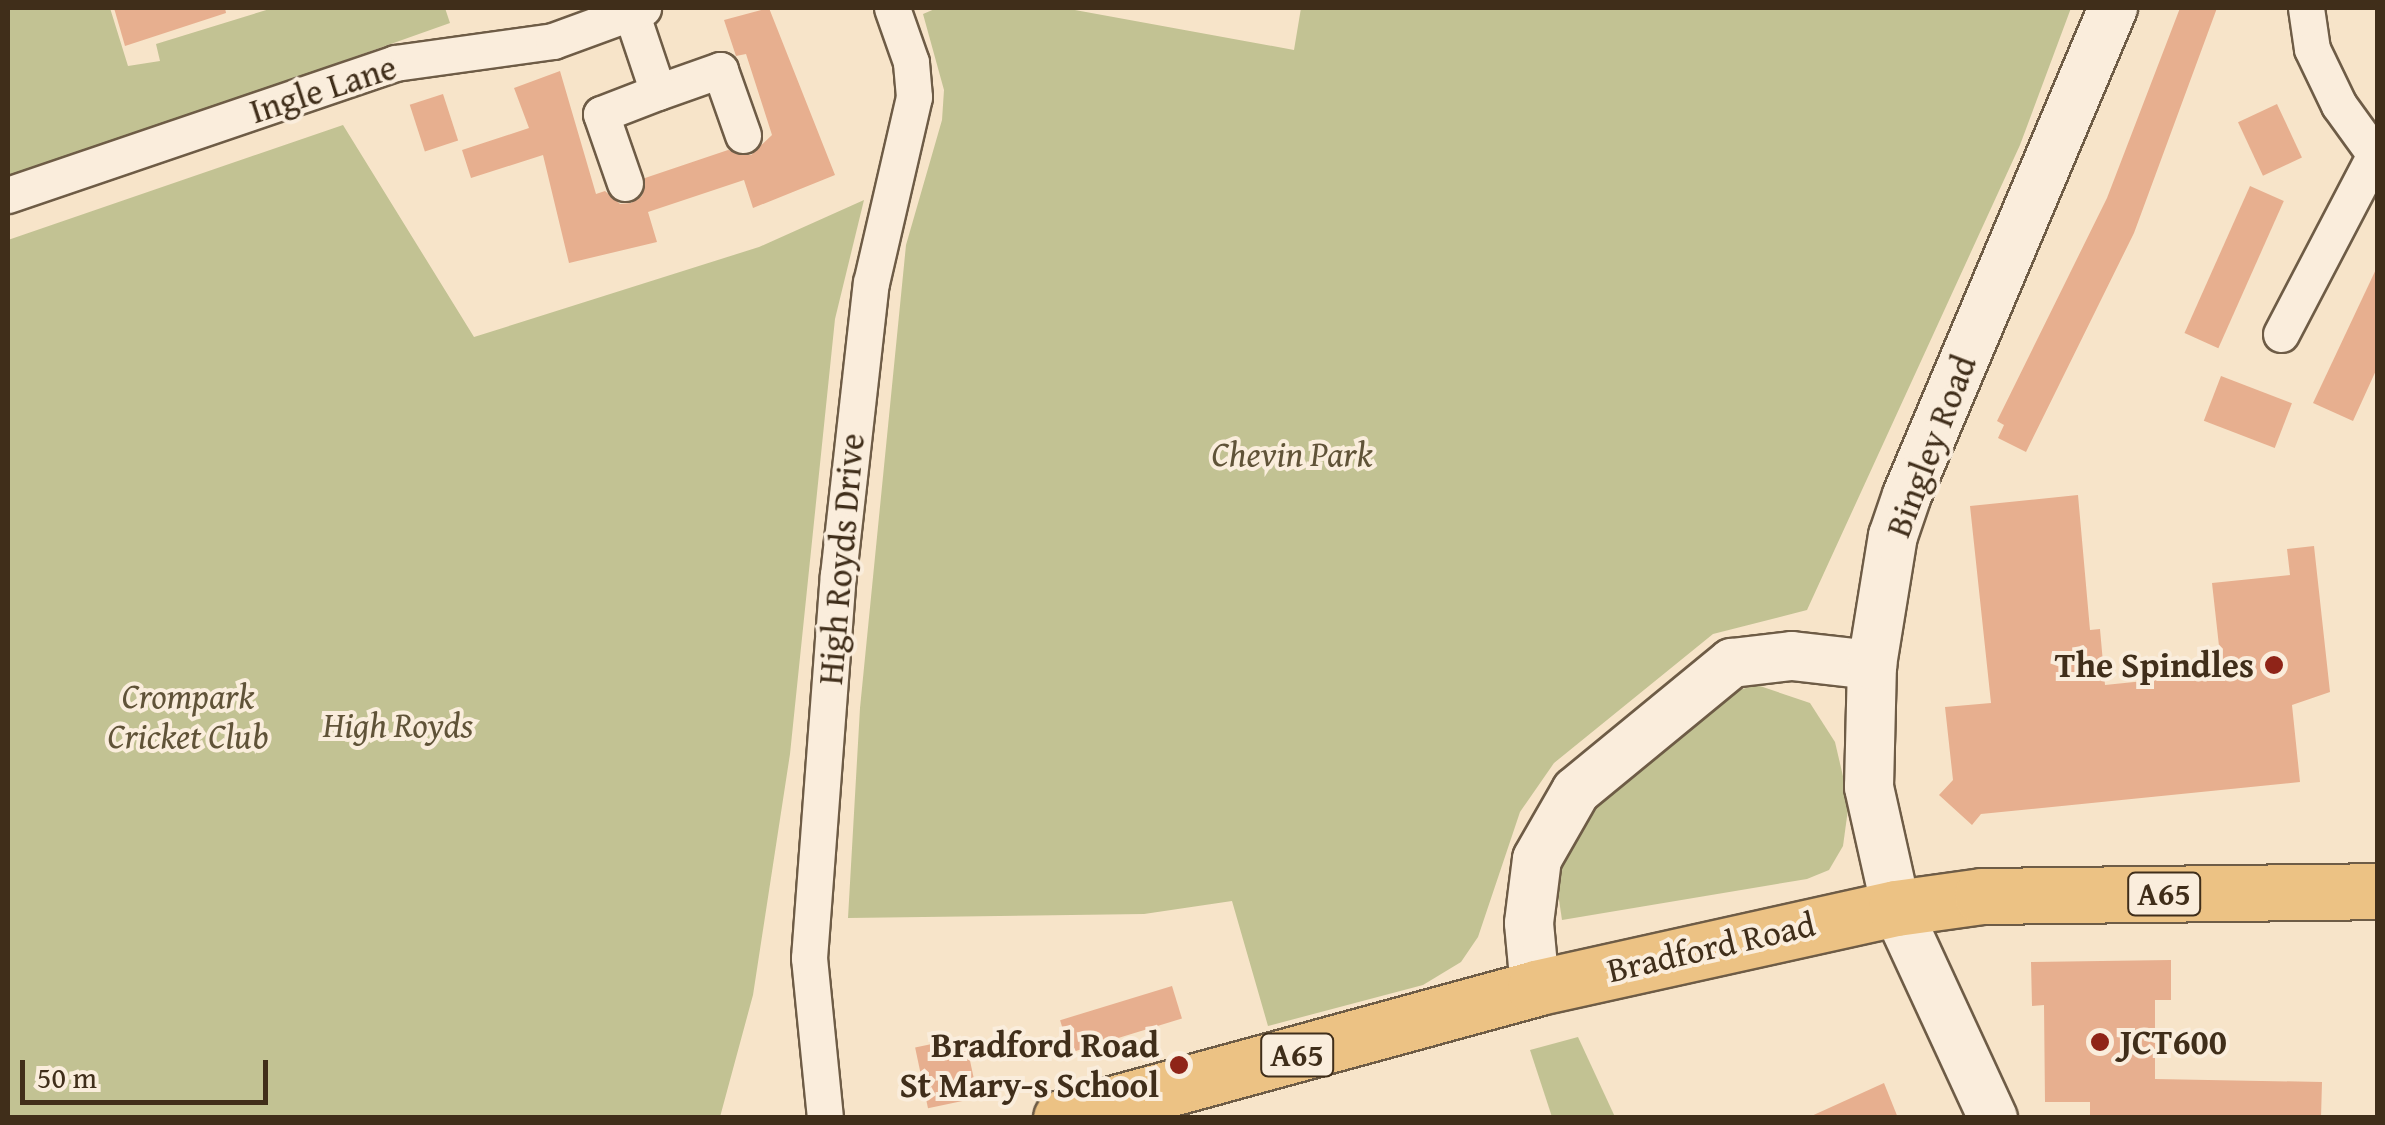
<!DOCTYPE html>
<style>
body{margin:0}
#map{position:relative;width:2385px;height:1125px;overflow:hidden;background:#f7e4c9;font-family:"Gentium Book Plus",serif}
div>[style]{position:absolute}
.green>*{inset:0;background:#c2c293}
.building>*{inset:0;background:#e7af8f;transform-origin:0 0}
.roads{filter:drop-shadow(2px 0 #6e5c46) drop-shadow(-2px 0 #6e5c46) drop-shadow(0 2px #6e5c46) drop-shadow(0 -2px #6e5c46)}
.street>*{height:35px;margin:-17.5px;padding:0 17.5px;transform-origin:17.5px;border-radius:17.5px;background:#faeddc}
.secondary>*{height:48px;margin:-24px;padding:0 24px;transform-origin:24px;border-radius:24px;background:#faeddc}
.primary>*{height:55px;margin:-27.5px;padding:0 27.5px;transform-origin:27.5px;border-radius:27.5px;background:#ecc284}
.dots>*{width:28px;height:28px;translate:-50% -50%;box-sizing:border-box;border:5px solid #faeddc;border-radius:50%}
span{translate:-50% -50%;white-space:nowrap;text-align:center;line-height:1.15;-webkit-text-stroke:8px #faeddc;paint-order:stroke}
.shield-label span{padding:2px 8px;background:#faeddc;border:2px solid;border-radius:8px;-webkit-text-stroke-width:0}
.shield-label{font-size:32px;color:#402e1a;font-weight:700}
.street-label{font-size:35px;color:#402e1a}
.park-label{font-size:35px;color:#605338;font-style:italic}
.poi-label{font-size:35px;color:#402e1a;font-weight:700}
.right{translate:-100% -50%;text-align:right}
.left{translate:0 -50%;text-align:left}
.frame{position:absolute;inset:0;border:10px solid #402e1a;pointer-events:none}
.scale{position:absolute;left:20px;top:1060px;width:248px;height:45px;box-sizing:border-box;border:5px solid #402e1a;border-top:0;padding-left:12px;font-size:30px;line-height:35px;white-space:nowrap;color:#402e1a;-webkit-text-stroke:8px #faeddc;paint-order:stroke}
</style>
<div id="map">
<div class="green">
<i style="clip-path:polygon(8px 8px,110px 8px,128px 66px,160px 61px,156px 44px,273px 8px,445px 8px,450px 23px,8px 180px)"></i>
<i style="clip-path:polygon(937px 8px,1064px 8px,1294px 50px,1301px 8px,2071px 8px,2020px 145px,1807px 610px,1713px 634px,1554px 763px,1520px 812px,1478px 937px,1461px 962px,1423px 985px,1268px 1026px,1232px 901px,1144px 914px,848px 918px,860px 708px,906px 245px,942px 120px,944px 90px,923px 14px)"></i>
<i style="clip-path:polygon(343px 125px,474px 337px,759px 247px,864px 200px,835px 319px,790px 754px,753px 995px,720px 1117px,8px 1117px,8px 240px)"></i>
<i style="clip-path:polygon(1757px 685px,1810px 703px,1835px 742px,1849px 802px,1843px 846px,1829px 870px,1807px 879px,1562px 920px,1556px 880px,1579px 817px,1728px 693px)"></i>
<i style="clip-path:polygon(1578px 1037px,1615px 1117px,1552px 1117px,1530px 1050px)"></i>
</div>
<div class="building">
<i style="clip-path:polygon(114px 8px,225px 8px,226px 13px,125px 46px)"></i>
<i style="clip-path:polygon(769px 8px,835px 175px,753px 208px,744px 180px,648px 212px,657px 242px,569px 263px,543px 155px,471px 178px,462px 150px,529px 128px,514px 88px,560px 71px,596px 194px,605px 191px,620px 204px,631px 203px,642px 196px,645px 178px,728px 150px,751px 155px,772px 135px,746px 54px,736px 56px,724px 20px)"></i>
<i style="clip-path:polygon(2180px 8px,2217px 8px,2134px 233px,2026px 452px,1998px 438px,2004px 425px,1997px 421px,2107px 198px)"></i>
<i style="left:443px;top:94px;width:49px;height:35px;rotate:72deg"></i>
<i style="left:2277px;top:104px;width:59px;height:43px;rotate:65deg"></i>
<i style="left:2250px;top:186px;width:37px;height:161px;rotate:24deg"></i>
<i style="clip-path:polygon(2378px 265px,2378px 366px,2353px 421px,2313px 403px)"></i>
<i style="left:2221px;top:376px;width:76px;height:48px;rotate:21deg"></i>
<i style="clip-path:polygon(2078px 495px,2090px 630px,2100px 629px,2105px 685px,2222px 673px,2212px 583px,2290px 575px,2287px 549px,2314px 546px,2330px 692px,2292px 705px,2300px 782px,1981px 814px,1972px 825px,1939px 795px,1953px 780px,1945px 707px,1991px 703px,1970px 506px)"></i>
<i style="clip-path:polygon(2171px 960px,2171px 1000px,2155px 1000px,2155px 1079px,2322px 1082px,2321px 1118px,2090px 1118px,2090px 1102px,2045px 1102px,2044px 1005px,2032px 1006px,2031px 962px)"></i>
<i style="left:1172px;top:986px;width:34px;height:117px;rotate:73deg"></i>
<i style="left:965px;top:1037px;width:62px;height:51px;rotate:78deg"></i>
<i style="clip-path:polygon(1884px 1083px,1898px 1118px,1807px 1118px)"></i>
</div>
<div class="roads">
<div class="street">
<i style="left:2306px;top:8px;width:41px;rotate:81.7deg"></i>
<i style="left:2312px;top:49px;width:62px;rotate:64.3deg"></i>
<i style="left:2339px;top:105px;width:67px;rotate:54.2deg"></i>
<i style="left:631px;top:12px;width:84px;rotate:71.4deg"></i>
<i style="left:658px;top:92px;width:66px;rotate:-19.5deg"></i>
<i style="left:720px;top:70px;width:69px;rotate:70.5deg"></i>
<i style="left:625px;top:183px;width:73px;rotate:-109.2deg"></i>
<i style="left:601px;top:114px;width:61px;rotate:-21.1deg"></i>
<i style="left:8px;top:195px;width:409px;rotate:-18.8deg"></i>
<i style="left:395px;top:63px;width:160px;rotate:-7.9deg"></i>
<i style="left:553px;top:41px;width:96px;rotate:-20.1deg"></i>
<i style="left:2281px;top:334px;width:201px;rotate:-62.4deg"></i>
<i style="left:825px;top:1118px;width:161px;rotate:-95.7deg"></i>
<i style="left:809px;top:958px;width:384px;rotate:-85.7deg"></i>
<i style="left:838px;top:575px;width:294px;rotate:-83.6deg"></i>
<i style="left:871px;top:283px;width:191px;rotate:-77deg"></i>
<i style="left:914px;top:97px;width:35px;rotate:-95deg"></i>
<i style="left:911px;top:62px;width:57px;rotate:-109.4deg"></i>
</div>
<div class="secondary">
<i style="left:1535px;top:988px;width:65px;rotate:-95.3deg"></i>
<i style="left:1529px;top:923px;width:64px;rotate:-82.9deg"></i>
<i style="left:1537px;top:859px;width:78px;rotate:-60.2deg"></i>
<i style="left:1576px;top:791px;width:202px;rotate:-39.4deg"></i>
<i style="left:1732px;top:663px;width:60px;rotate:-6.7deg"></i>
<i style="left:1792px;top:656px;width:81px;rotate:6.4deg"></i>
<i style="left:1993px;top:1118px;width:231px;rotate:-114.8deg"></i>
<i style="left:1896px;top:908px;width:124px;rotate:-102.6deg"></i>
<i style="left:1869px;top:787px;width:122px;rotate:-88.6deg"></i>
<i style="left:1872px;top:665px;width:131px;rotate:-80.8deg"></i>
<i style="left:1893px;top:536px;width:43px;rotate:-71.1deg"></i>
<i style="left:1907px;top:495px;width:529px;rotate:-67.07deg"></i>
</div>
<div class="primary">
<i style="left:1061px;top:1118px;width:492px;rotate:-15.3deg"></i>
<i style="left:1535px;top:988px;width:370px;rotate:-12.5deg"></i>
<i style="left:1896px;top:908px;width:87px;rotate:-7.9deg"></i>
<i style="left:1982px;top:896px;width:396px;rotate:-0.7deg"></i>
</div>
</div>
<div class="dots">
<i style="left:2274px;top:665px;background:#8f2418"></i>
<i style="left:2100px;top:1042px;background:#8f2418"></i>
<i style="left:1179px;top:1065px;background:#8f2418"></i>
</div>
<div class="shield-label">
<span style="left:2164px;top:894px">A65</span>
<span style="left:1297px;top:1055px">A65</span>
</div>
<div class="street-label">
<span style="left:323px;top:89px;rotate:-18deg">Ingle Lane</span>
<span style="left:1931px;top:446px;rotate:-69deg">Bingley Road</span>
<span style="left:841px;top:559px;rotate:-85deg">High Royds Drive</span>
<span style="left:1711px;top:947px;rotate:-13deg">Bradford Road</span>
</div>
<div class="park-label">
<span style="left:1292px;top:454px">Chevin Park</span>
<span style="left:188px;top:716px">Crompark<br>Cricket Club</span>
<span style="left:398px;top:725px">High Royds</span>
</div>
<div class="poi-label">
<span class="right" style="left:2254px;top:665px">The Spindles</span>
<span class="left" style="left:2120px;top:1042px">JCT600</span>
<span class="right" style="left:1159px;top:1065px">Bradford Road<br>St Mary-s School</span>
</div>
<div class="frame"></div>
<div class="scale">50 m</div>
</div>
